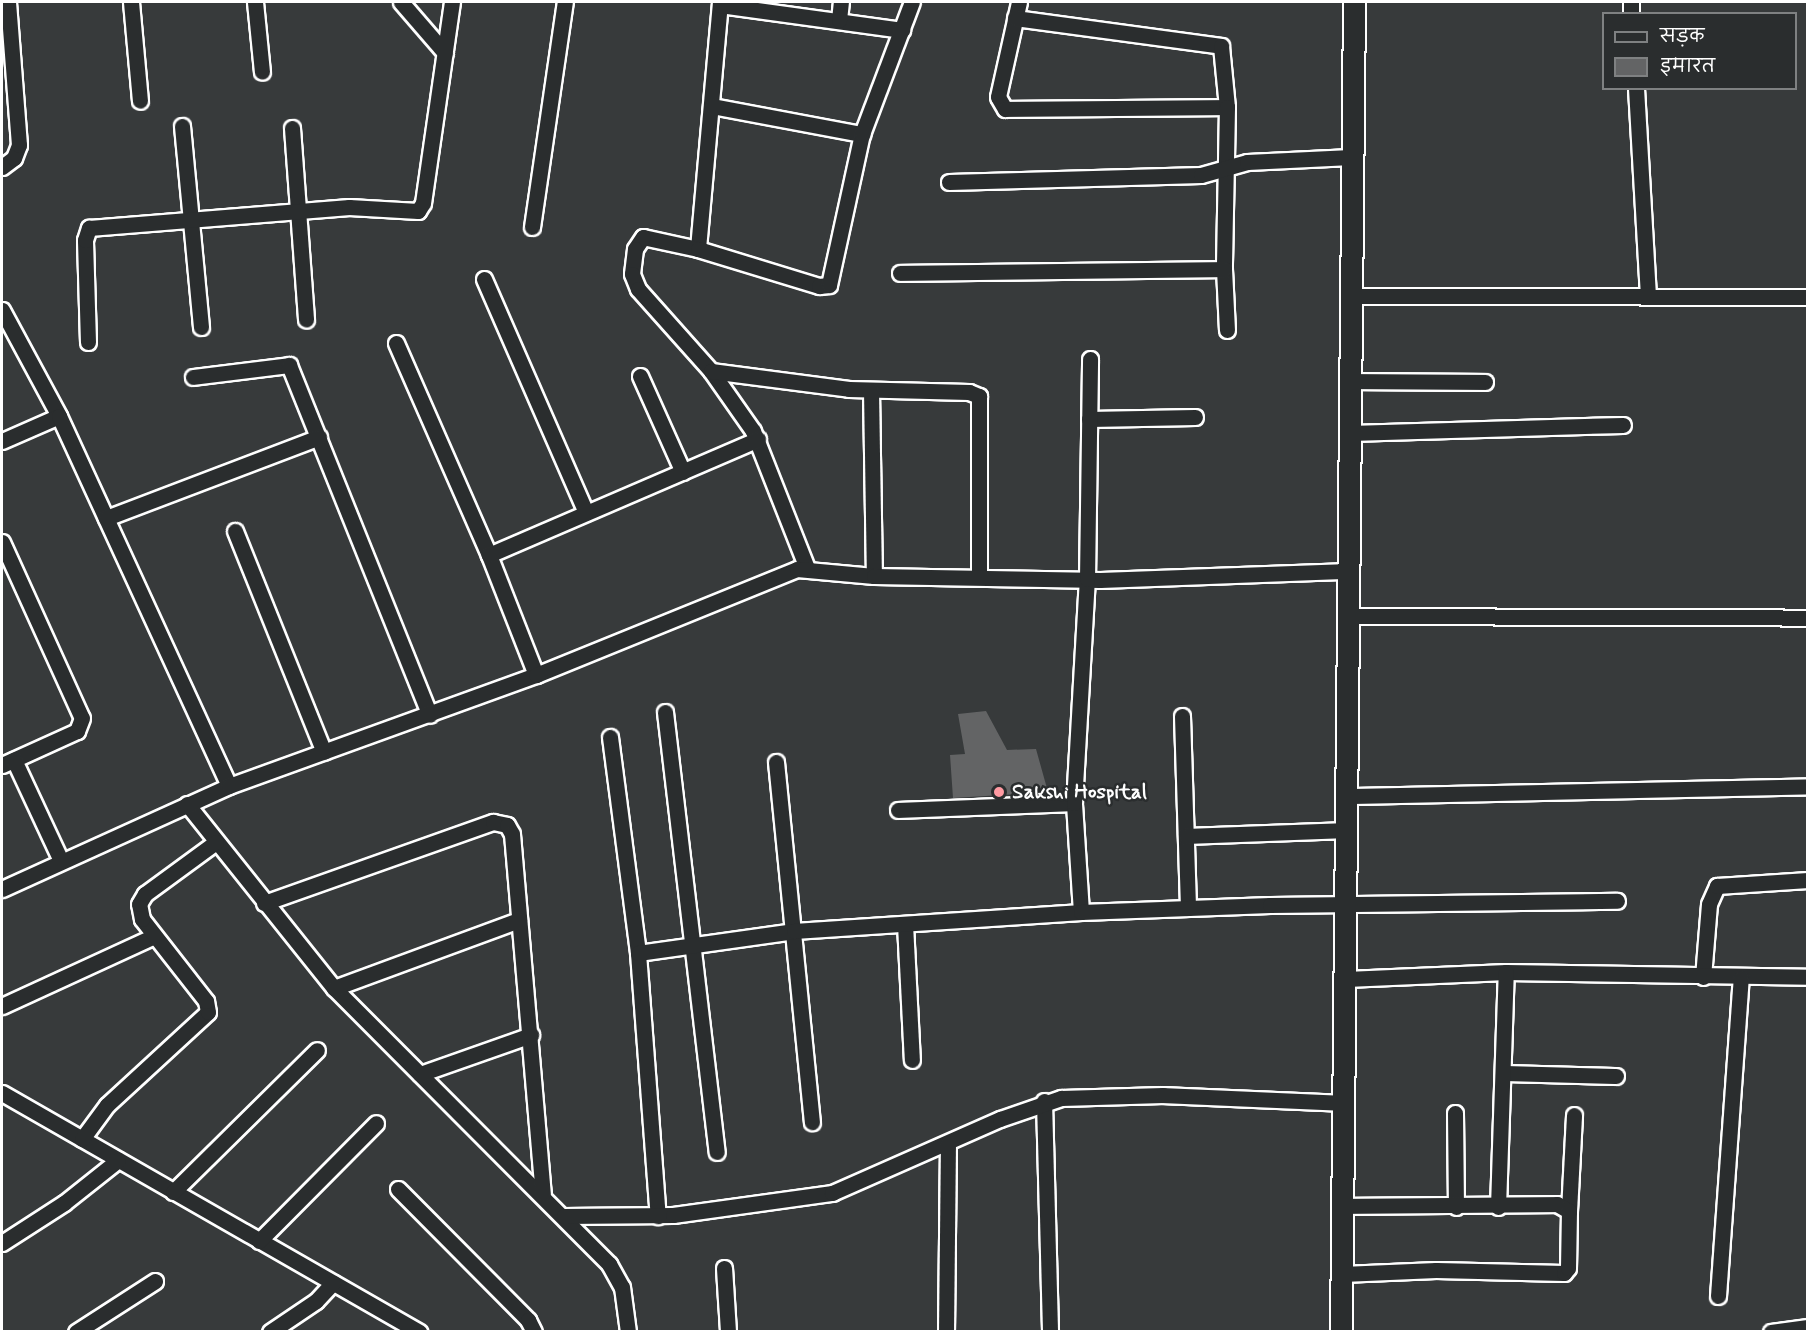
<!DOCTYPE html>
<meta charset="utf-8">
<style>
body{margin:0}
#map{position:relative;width:1809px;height:1333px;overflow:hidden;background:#373a3b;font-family:Mynerve,"Playpen Sans Deva",sans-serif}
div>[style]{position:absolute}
.building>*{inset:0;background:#636465}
.roads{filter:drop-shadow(2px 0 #fff) drop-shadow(-2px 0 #fff) drop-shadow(0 2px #fff) drop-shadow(0 -2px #fff)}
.street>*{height:15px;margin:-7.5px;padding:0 7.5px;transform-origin:7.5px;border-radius:7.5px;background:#2a2d2e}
.secondary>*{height:21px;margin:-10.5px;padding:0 10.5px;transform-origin:10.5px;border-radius:10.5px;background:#2a2d2e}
.dots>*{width:16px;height:16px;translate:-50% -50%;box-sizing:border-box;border:3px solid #2a2d2e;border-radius:50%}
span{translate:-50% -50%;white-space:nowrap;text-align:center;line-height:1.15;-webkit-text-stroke:5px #2a2d2e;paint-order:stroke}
.poi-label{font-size:21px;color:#fff;font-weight:700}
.left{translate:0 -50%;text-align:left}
.frame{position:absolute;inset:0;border:3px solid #fff;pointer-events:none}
.legend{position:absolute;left:1602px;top:12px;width:195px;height:78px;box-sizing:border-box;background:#2a2d2e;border:2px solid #7f8182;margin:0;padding:8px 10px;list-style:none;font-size:18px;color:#fff}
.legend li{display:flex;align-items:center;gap:12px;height:30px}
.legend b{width:30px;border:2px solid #7f8182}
</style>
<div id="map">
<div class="building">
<i style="clip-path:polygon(986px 711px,1007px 750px,1036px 749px,1048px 792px,953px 798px,950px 755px,965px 754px,958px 714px)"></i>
</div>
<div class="roads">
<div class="street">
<i style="left:131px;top:2px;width:99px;rotate:84.8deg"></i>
<i style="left:255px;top:2px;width:70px;rotate:84.3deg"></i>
<i style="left:401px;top:2px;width:67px;rotate:49.2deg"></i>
<i style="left:720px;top:2px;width:248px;rotate:95.1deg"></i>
<i style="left:698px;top:249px;width:56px;rotate:-167.7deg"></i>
<i style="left:643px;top:237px;width:14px;rotate:124deg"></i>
<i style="left:635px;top:249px;width:25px;rotate:97deg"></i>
<i style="left:632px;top:274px;width:16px;rotate:68deg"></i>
<i style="left:638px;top:289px;width:110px;rotate:48.3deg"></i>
<i style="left:711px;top:371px;width:73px;rotate:55deg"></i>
<i style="left:753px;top:431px;width:147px;rotate:68.5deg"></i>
<i style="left:1019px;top:2px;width:97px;rotate:102.5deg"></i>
<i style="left:998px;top:97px;width:14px;rotate:60deg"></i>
<i style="left:1005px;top:109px;width:222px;rotate:-0.5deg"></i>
<i style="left:1631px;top:2px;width:12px;rotate:90deg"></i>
<i style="left:720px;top:5px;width:184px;rotate:7.8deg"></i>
<i style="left:1015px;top:18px;width:208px;rotate:7.7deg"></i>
<i style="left:1221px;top:46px;width:61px;rotate:84.4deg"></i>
<i style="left:1227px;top:107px;width:162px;rotate:91.1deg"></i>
<i style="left:1224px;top:269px;width:61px;rotate:87.2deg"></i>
<i style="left:839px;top:20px;width:18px;rotate:-84deg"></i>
<i style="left:1636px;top:88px;width:208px;rotate:86.7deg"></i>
<i style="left:712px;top:106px;width:153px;rotate:10.6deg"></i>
<i style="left:182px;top:126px;width:202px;rotate:84.6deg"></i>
<i style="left:292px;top:128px;width:192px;rotate:85.8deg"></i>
<i style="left:2px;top:167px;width:15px;rotate:-37deg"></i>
<i style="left:14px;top:158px;width:14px;rotate:-69deg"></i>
<i style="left:19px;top:145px;width:143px;rotate:-94.4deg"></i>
<i style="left:949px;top:182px;width:252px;rotate:-1.6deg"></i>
<i style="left:1201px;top:175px;width:48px;rotate:-15.8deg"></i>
<i style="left:1247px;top:162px;width:104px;rotate:-2.8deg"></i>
<i style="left:532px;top:227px;width:227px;rotate:-81.7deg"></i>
<i style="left:698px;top:249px;width:127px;rotate:17deg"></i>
<i style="left:819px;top:286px;width:10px;rotate:-6deg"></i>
<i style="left:829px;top:285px;width:155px;rotate:-77.7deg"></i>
<i style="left:862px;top:134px;width:141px;rotate:-69.3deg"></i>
<i style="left:900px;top:273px;width:324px;rotate:-0.7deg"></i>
<i style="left:484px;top:279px;width:255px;rotate:66.4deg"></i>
<i style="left:1350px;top:296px;width:458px;rotate:0.1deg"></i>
<i style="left:2px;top:310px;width:120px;rotate:61.7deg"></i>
<i style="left:88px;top:342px;width:102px;rotate:-91.7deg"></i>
<i style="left:85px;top:240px;width:13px;rotate:-72deg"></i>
<i style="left:89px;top:228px;width:261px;rotate:-4.6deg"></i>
<i style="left:349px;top:207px;width:69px;rotate:3.3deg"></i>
<i style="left:418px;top:211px;width:9px;rotate:-58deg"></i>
<i style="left:423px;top:203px;width:203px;rotate:-81.8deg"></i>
<i style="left:396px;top:343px;width:232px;rotate:66.3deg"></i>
<i style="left:489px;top:555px;width:129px;rotate:68.6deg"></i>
<i style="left:711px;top:371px;width:139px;rotate:7.4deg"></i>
<i style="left:849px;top:389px;width:120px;rotate:1.4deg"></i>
<i style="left:969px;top:392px;width:11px;rotate:22deg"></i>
<i style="left:979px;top:396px;width:181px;rotate:90deg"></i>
<i style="left:640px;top:376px;width:105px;rotate:65.9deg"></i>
<i style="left:193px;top:377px;width:97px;rotate:-7.1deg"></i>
<i style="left:289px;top:365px;width:377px;rotate:68.1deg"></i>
<i style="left:1350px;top:381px;width:135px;rotate:0.4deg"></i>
<i style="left:871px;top:390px;width:186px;rotate:89.1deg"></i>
<i style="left:1089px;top:419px;width:106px;rotate:-1.1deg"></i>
<i style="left:1350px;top:433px;width:273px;rotate:-1.7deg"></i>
<i style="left:2px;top:441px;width:62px;rotate:-23.7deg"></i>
<i style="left:59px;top:416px;width:407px;rotate:65.3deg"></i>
<i style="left:106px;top:518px;width:228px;rotate:-20.8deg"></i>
<i style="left:235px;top:531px;width:238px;rotate:68.1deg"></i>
<i style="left:2px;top:542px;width:193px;rotate:65.6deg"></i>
<i style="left:82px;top:718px;width:14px;rotate:111deg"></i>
<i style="left:77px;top:731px;width:82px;rotate:155.6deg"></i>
<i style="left:489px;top:555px;width:293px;rotate:-23.3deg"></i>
<i style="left:1349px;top:616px;width:459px;rotate:0.2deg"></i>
<i style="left:665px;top:712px;width:443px;rotate:83.3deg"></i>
<i style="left:1182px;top:716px;width:192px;rotate:88.2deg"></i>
<i style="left:610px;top:737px;width:218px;rotate:82.6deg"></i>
<i style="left:638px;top:953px;width:264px;rotate:85.7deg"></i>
<i style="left:14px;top:760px;width:111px;rotate:65deg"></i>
<i style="left:776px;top:762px;width:362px;rotate:84.3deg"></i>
<i style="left:1348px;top:796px;width:460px;rotate:-1.2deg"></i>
<i style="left:187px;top:804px;width:236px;rotate:51.4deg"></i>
<i style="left:334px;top:988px;width:390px;rotate:45.1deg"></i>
<i style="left:609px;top:1264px;width:26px;rotate:61deg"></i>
<i style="left:622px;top:1287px;width:45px;rotate:82.4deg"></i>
<i style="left:898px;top:810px;width:176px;rotate:-2.3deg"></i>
<i style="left:1186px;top:836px;width:161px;rotate:-2.1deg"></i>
<i style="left:2px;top:889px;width:249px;rotate:-24.4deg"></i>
<i style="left:229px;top:786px;width:326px;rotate:-19.9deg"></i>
<i style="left:536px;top:675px;width:282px;rotate:-22.1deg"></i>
<i style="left:797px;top:569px;width:77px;rotate:5.2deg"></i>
<i style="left:874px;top:576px;width:226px;rotate:1deg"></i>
<i style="left:1100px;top:580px;width:249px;rotate:-2.1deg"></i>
<i style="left:264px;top:903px;width:243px;rotate:-19.5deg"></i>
<i style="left:493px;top:822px;width:14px;rotate:12deg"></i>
<i style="left:507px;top:825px;width:10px;rotate:61deg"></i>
<i style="left:512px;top:834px;width:361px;rotate:85.1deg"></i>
<i style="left:1081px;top:912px;width:109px;rotate:-93.7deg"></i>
<i style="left:1074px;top:803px;width:224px;rotate:-86.7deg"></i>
<i style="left:1087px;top:579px;width:220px;rotate:-89.2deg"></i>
<i style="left:905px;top:924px;width:136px;rotate:87.1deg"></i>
<i style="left:638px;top:953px;width:158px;rotate:-8deg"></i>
<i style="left:794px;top:931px;width:288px;rotate:-3.8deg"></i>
<i style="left:1081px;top:912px;width:189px;rotate:-2.1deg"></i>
<i style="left:1270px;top:905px;width:347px;rotate:-0.7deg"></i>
<i style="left:1703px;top:977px;width:73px;rotate:-85.3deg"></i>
<i style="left:1709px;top:904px;width:20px;rotate:-66deg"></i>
<i style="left:1717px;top:886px;width:91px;rotate:-3.8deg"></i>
<i style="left:1346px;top:979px;width:160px;rotate:-2.5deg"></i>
<i style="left:1506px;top:972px;width:302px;rotate:0.9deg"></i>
<i style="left:334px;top:988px;width:197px;rotate:-20.2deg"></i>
<i style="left:2px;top:1006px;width:167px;rotate:-24.7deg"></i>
<i style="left:1503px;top:1073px;width:113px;rotate:1.5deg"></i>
<i style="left:420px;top:1074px;width:118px;rotate:-19.4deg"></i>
<i style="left:2px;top:1093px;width:481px;rotate:29.8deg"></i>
<i style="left:1044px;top:1101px;width:231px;rotate:88.5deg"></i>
<i style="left:1455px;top:1113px;width:94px;rotate:89.4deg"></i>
<i style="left:82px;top:1139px;width:42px;rotate:-53.7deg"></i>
<i style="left:107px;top:1105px;width:137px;rotate:-42.6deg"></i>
<i style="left:208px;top:1012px;width:11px;rotate:-100deg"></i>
<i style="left:206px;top:1001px;width:104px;rotate:-128deg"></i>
<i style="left:142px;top:919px;width:15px;rotate:-101deg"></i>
<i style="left:139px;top:904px;width:12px;rotate:-59deg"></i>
<i style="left:145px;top:894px;width:88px;rotate:-36.2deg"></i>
<i style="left:398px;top:1189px;width:185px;rotate:45.2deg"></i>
<i style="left:528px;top:1320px;width:13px;rotate:63deg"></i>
<i style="left:173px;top:1192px;width:202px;rotate:-44.6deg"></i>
<i style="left:1498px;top:1207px;width:235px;rotate:-88.1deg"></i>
<i style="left:1569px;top:1211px;width:96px;rotate:-87deg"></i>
<i style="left:564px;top:1216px;width:109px;rotate:-0.5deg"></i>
<i style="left:673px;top:1215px;width:161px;rotate:-7.9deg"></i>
<i style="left:832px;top:1193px;width:184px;rotate:-23.8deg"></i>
<i style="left:1000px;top:1119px;width:65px;rotate:-19deg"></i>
<i style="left:1061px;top:1098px;width:102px;rotate:-1.7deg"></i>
<i style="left:1163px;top:1095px;width:181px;rotate:2.5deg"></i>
<i style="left:259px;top:1241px;width:166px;rotate:-45.2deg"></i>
<i style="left:2px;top:1243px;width:74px;rotate:-32.8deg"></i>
<i style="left:64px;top:1203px;width:69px;rotate:-38.5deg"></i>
<i style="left:724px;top:1268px;width:64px;rotate:86.4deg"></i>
<i style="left:1342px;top:1274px;width:94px;rotate:-2.4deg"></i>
<i style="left:1436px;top:1270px;width:128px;rotate:1.3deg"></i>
<i style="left:1564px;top:1273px;width:6px;rotate:-51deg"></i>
<i style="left:1568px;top:1268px;width:57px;rotate:-89deg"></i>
<i style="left:1569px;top:1211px;width:14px;rotate:-150deg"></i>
<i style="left:1557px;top:1204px;width:215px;rotate:179.5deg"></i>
<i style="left:1718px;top:1296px;width:319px;rotate:-85.9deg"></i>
<i style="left:76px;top:1332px;width:94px;rotate:-32.8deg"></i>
<i style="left:270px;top:1332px;width:55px;rotate:-34deg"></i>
<i style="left:316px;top:1301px;width:25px;rotate:-47deg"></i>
<i style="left:946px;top:1332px;width:189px;rotate:-89.4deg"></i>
<i style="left:1771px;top:1332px;width:37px;rotate:-8deg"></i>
</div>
<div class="secondary">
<i style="left:1341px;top:1332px;width:1330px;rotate:-89.44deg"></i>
</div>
</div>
<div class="dots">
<i style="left:999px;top:792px;background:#ff9aa2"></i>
</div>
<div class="poi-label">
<span class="left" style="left:1012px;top:792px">Sakshi Hospital</span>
</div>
<div class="frame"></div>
<ul class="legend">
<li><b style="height:8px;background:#2a2d2e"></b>सड़क</li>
<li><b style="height:16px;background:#636465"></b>इमारत</li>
</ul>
</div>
